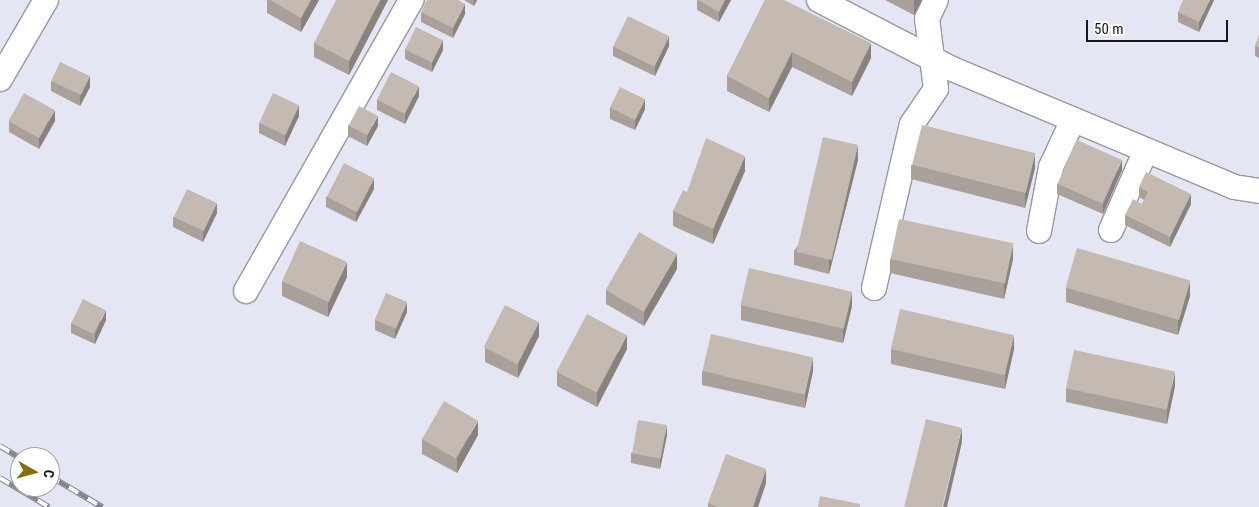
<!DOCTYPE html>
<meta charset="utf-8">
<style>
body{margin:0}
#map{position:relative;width:1259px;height:507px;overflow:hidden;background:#e4e7f3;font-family:"Roboto Condensed",sans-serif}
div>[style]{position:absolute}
.roads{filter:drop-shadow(1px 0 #9598a3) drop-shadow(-1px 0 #9598a3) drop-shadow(0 1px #9598a3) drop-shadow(0 -1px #9598a3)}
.minor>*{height:24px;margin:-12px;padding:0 12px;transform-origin:12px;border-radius:12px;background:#fff}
.rail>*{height:5.5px;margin-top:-2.75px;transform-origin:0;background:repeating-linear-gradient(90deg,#fff 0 11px,#83858d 0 22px);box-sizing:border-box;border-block:1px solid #83858d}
.wall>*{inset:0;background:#a9a099}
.shaded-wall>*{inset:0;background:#89827d}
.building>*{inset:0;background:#c4bab2;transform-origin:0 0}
span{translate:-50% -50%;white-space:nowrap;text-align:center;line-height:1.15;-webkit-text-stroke:5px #fff;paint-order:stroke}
.north{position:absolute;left:10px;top:447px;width:50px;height:50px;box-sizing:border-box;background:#fff;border:1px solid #a2a2a4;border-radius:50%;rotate:97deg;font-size:14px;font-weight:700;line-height:20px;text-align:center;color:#16171b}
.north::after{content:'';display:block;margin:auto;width:18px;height:22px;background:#866d0a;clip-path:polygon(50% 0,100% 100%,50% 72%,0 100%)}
.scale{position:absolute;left:1086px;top:20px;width:142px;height:22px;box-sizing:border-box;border:2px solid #16171b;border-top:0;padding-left:6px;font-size:15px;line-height:18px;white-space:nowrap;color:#16171b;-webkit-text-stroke:4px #fff;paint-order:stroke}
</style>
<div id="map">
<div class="roads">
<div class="minor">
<i style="left:819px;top:0;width:148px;rotate:27.4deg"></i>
<i style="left:950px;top:68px;width:308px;rotate:22.7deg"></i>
<i style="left:1234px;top:187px;width:25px;rotate:9deg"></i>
<i style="left:0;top:79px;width:91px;rotate:-59.8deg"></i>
<i style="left:1111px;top:230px;width:87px;rotate:-66.4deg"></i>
<i style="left:1039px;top:231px;width:65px;rotate:-79.4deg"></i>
<i style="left:1051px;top:167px;width:52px;rotate:-64.9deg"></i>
<i style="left:874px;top:288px;width:168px;rotate:-77deg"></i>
<i style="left:912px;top:124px;width:42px;rotate:-55.6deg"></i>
<i style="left:936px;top:89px;width:71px;rotate:-97.3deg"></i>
<i style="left:927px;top:19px;width:21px;rotate:-65deg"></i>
<i style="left:246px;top:291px;width:335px;rotate:-60.4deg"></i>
</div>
</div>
<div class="rail">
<i style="left:0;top:446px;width:23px;rotate:31deg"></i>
<i style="left:50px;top:476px;width:61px;rotate:30.8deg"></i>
<i style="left:0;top:478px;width:57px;rotate:30.6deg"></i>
</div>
<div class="wall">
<i style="clip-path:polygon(267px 0,319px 0,301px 32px,267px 13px)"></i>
<i style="clip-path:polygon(388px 0,349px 75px,314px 57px,314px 43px)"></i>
<i style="clip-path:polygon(464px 0,477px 0,474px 6px)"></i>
<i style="clip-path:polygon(697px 0,731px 0,719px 22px,697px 10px)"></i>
<i style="clip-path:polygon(765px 0,871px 58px,852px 96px,792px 67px,769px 112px,727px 91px,727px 76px)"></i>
<i style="clip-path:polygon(885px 0,922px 0,914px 15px)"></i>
<i style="clip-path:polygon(1214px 0,1199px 32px,1178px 22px,1178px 12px)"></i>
<i style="clip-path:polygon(421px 12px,465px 14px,453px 38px,421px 22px)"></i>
<i style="clip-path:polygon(1259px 35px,1259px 58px,1255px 56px,1255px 46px)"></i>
<i style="clip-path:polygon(613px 46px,669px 46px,655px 76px,613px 56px)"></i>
<i style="clip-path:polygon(405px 49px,443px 50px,432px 72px,405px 59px)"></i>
<i style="clip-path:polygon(51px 81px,90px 87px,80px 106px,51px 91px)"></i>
<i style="clip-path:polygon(419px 96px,405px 124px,377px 110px,377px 100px)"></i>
<i style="clip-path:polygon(610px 108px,645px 109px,635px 130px,610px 119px)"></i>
<i style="clip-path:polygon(299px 116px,285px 146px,259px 133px,259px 123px)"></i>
<i style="clip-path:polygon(9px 121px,55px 121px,39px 149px,9px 132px)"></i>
<i style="clip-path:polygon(348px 125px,378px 126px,367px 146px,348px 136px)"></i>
<i style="clip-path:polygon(858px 160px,829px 274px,794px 265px,794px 251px)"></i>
<i style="clip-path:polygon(911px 165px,1035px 168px,1025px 208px,911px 179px)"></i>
<i style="clip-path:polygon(1122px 170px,1103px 214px,1057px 194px,1057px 184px)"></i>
<i style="clip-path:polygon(745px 171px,713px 244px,673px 226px,673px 211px,687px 192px)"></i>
<i style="clip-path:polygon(1139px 187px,1191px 204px,1170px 247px,1125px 225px,1125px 215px,1142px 204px,1144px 200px,1139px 197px)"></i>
<i style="clip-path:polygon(374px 189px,356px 222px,326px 207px,326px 197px)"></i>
<i style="clip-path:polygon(217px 213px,203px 242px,173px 227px,173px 217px)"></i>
<i style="clip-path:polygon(890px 259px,1013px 259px,1004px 299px,890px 273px)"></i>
<i style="clip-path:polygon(677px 269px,644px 326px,606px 304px,606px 290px)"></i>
<i style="clip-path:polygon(347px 277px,328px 317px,282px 296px,282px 281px)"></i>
<i style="clip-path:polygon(1066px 288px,1190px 296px,1178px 335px,1066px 302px)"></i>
<i style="clip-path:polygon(741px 305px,852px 306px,843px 343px,741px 320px)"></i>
<i style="clip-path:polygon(407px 312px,395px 339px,375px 330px,375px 320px)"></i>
<i style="clip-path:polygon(106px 320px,95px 344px,71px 333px,71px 323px)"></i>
<i style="clip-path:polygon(539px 336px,518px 378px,485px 362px,485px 347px)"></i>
<i style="clip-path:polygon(627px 349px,597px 407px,557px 386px,557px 372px)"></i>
<i style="clip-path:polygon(891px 349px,1014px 349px,1005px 389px,891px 364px)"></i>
<i style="clip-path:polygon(702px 371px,813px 371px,805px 408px,702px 385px)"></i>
<i style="clip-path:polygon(1175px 386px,1167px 424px,1066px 402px,1066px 388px)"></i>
<i style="clip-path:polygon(478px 435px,457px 473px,422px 454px,422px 439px)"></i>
<i style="clip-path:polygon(667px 435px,660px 469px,631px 463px,631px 453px)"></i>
<i style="clip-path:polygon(766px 483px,758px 507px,708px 507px,708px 503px)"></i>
</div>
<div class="shaded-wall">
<i style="clip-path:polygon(311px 0,319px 0,301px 32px,301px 18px)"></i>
<i style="clip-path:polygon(380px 0,388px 0,349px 75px,349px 61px)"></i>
<i style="clip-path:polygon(474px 0,477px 0,474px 6px)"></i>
<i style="clip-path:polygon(725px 0,731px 0,719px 22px,719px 12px)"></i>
<i style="clip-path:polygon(914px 0,922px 0,914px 15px)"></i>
<i style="clip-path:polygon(1210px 0,1214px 0,1199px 32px,1199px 22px)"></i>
<i style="clip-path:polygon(465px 4px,465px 14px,453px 38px,453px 28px)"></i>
<i style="clip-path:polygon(669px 36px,669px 46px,655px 76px,655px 66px)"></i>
<i style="clip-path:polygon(443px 40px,443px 50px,432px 72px,432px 62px)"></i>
<i style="clip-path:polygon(871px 43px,871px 58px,852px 96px,852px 82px)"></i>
<i style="clip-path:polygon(792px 52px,792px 67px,769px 112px,769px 98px)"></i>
<i style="clip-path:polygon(90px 76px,90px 87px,80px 106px,80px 96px)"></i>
<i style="clip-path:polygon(419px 86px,419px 96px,405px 124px,405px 114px)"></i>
<i style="clip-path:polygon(645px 99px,645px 109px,635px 130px,635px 120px)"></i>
<i style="clip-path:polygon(299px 105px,299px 116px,285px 146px,285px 135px)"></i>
<i style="clip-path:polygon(55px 110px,55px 121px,39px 149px,39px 138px)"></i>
<i style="clip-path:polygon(378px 116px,378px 126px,367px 146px,367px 136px)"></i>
<i style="clip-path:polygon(858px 145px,858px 160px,829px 274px,829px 259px)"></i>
<i style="clip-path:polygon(1035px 154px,1035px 168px,1025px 208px,1025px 194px)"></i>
<i style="clip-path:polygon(745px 156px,745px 171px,713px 244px,713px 229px)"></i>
<i style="clip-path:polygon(1122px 160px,1122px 170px,1103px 214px,1103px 204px)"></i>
<i style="clip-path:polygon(374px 178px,374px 189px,356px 222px,356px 212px)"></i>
<i style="clip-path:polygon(1191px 194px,1191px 204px,1170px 247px,1170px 237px)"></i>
<i style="clip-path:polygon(217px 203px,217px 213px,203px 242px,203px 232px)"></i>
<i style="clip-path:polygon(1013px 244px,1013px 259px,1004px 299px,1004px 284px)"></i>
<i style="clip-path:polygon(677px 254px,677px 269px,644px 326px,644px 312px)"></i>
<i style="clip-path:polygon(347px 262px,347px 277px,328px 317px,328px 303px)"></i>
<i style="clip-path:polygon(1190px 281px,1190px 296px,1178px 335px,1178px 321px)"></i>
<i style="clip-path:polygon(852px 291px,852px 306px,843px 343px,843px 328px)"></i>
<i style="clip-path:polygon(407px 302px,407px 312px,395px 339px,395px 329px)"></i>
<i style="clip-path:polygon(106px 310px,106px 320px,95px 344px,95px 334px)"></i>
<i style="clip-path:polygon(539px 322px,539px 336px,518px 378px,518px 363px)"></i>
<i style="clip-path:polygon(627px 335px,627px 349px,597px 407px,597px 393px)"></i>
<i style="clip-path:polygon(1014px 335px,1014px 349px,1005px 389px,1005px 375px)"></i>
<i style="clip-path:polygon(813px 357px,813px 371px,805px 408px,805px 394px)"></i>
<i style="clip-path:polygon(1175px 372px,1175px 386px,1167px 424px,1167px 410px)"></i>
<i style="clip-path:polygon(478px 421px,478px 435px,457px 473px,457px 458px)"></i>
<i style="clip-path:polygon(667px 425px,667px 435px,660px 469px,660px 459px)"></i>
<i style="clip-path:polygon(962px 428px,962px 442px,947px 507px,943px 507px)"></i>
<i style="clip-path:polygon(766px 469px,766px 483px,758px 507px,753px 507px)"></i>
</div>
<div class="building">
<i style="clip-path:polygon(270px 0,311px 0,301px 18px)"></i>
<i style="clip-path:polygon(336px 0,380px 0,349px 61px,314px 43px)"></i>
<i style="clip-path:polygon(427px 0,458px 0,465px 4px,453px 28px,421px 12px)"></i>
<i style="clip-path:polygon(698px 0,725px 0,719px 12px)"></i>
<i style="clip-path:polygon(765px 0,784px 0,871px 43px,852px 82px,792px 52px,769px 98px,727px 76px)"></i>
<i style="clip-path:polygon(1183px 0,1210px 0,1199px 22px,1178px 12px)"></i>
<i style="left:628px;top:16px;width:46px;height:34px;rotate:26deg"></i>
<i style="left:416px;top:27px;width:30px;height:25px;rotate:26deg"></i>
<i style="clip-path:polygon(1259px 35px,1259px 47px,1255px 46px)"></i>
<i style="left:60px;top:62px;width:33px;height:21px;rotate:25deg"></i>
<i style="left:391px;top:72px;width:31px;height:31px;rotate:27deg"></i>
<i style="left:620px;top:87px;width:28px;height:23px;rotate:26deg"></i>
<i style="left:24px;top:93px;width:35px;height:32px;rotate:29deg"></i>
<i style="left:273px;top:93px;width:29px;height:33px;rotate:25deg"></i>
<i style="left:359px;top:106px;width:21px;height:22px;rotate:28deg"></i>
<i style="left:922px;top:125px;width:117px;height:41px;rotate:14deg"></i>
<i style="left:823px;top:137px;width:36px;height:118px;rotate:13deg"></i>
<i style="clip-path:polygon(706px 138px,745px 156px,713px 229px,673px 211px,683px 190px,687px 192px)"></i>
<i style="left:1077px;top:140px;width:49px;height:48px;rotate:24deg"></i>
<i style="left:344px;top:163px;width:34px;height:38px;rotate:27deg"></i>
<i style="clip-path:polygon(1146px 172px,1191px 194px,1170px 237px,1125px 215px,1133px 199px,1142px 204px,1148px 192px,1139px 187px)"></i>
<i style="left:187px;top:189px;width:33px;height:31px;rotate:25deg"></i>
<i style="left:899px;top:219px;width:117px;height:41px;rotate:12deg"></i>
<i style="left:639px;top:232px;width:44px;height:67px;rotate:30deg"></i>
<i style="left:300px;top:241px;width:51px;height:44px;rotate:24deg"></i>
<i style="left:1077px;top:248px;width:118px;height:41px;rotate:16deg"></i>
<i style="left:749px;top:268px;width:106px;height:38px;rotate:13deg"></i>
<i style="left:386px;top:293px;width:23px;height:29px;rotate:23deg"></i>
<i style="left:83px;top:299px;width:25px;height:27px;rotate:26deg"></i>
<i style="left:505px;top:305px;width:38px;height:47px;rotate:27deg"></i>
<i style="left:900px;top:309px;width:117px;height:41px;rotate:13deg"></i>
<i style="left:587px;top:314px;width:45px;height:65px;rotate:28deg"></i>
<i style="left:711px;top:334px;width:105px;height:38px;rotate:13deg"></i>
<i style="left:1074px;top:350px;width:103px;height:39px;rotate:12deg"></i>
<i style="left:444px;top:401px;width:39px;height:44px;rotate:30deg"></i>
<i style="left:926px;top:419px;width:37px;height:90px;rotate:14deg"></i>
<i style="left:638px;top:420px;width:29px;height:34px;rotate:10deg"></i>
<i style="clip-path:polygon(726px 454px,766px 469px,753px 507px,718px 507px,708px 503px)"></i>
<i style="clip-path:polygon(820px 496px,860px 504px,860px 507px,818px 507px)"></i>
</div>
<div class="north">С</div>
<div class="scale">50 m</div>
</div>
